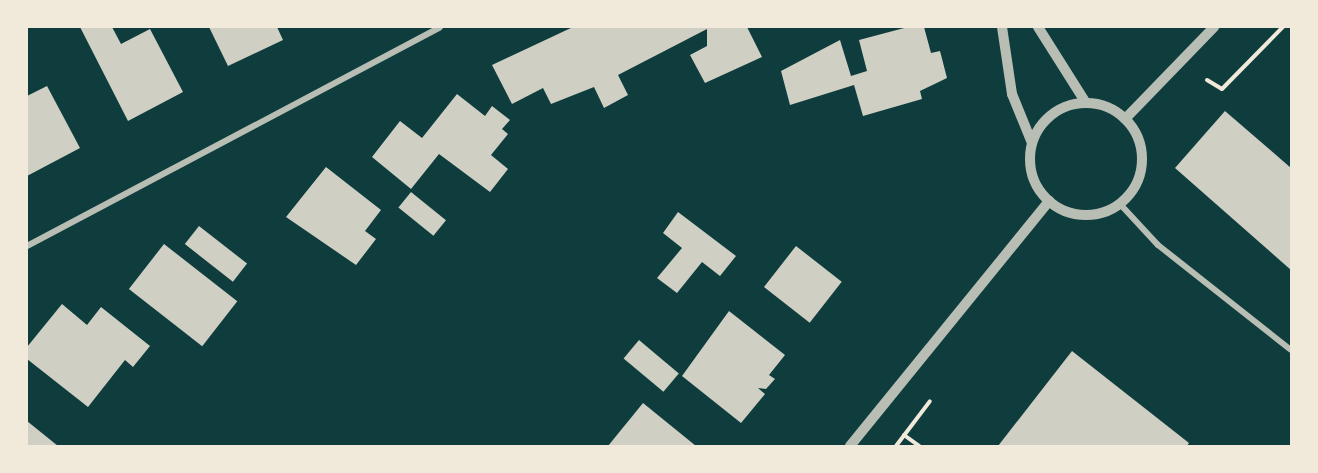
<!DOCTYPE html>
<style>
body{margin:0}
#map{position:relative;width:1318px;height:473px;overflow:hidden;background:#0f3d3e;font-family:"Roboto Serif",serif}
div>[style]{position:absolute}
.building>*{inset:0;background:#cfcfc3;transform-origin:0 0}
.path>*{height:4px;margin:-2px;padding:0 2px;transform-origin:2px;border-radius:2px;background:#f1e9da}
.minor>*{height:6px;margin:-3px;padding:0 3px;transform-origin:3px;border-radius:3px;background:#b8beb3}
.tertiary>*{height:10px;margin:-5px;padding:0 5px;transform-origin:5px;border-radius:5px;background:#b8beb3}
.tertiary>.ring{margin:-5px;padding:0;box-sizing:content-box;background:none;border:10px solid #b8beb3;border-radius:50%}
span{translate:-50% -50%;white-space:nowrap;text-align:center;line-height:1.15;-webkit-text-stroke:5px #f1e9da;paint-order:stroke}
.frame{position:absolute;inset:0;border:28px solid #f1e9da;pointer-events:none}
</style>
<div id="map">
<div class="building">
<i style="clip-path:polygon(80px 27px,112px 27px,121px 44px,150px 29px,183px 92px,128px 121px)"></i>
<i style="clip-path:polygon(209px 27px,277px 27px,283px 40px,228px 66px)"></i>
<i style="clip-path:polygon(573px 27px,747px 27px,762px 57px,705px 83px,690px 55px,707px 46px,707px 29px,618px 75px,628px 95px,604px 108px,594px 87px,551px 104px,543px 88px,512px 104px,492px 65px)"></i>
<i style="clip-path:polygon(908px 27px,924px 27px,931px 53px,940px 51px,947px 78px,920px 91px,922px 99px,863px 116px,854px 85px,790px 105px,781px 71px,840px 40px,851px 76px,867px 71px,859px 40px)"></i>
<i style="clip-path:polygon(47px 86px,80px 148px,27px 176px,27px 96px)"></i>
<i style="clip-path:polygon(457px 94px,485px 116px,492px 106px,510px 120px,502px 129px,508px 134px,491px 155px,508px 169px,490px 192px,439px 154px,411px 189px,372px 157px,400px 121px,422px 138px)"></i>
<i style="clip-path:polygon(1225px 111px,1291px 168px,1291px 270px,1175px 168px)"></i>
<i style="clip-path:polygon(326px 167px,381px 210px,365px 231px,376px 239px,356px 265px,286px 217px)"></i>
<i style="left:411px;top:192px;width:45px;height:20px;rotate:39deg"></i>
<i style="clip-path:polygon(678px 212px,736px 256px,720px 276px,702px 262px,677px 293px,657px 278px,682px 248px,663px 233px)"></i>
<i style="left:199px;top:226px;width:61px;height:23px;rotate:38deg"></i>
<i style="left:164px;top:244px;width:93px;height:57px;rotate:38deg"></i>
<i style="left:796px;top:246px;width:58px;height:52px;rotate:38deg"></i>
<i style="clip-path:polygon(62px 304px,87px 325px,101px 307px,150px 346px,133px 367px,125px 360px,88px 407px,27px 359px,27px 347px)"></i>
<i style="clip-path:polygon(729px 311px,785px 355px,769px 375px,775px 379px,766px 389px,758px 388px,765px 394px,741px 423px,682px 376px)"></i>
<i style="left:639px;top:340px;width:52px;height:24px;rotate:40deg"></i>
<i style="clip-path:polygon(1072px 351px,1189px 443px,1187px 446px,998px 446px)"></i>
<i style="clip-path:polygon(643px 403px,696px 446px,608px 446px)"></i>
<i style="clip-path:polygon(27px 421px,58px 446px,27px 446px)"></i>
</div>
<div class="path">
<i style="left:1207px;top:80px;width:17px;rotate:31deg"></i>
<i style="left:1222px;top:89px;width:87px;rotate:-45.5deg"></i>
<i style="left:904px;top:435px;width:19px;rotate:36deg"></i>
<i style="left:896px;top:446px;width:56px;rotate:-52.9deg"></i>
</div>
<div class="minor">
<i style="left:1120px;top:204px;width:56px;rotate:47.2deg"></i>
<i style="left:1158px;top:245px;width:169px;rotate:38.3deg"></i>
<i style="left:27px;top:246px;width:467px;rotate:-27.9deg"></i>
</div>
<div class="tertiary">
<i style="left:1002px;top:27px;width:68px;rotate:81.5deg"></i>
<i style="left:1012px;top:94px;width:53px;rotate:67.8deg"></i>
<i style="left:1038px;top:27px;width:90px;rotate:57.7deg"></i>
<i class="ring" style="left:1030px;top:103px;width:102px;height:102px"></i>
<i style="left:1125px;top:119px;width:128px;rotate:-45.9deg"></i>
<i style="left:850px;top:446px;width:316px;rotate:-50.9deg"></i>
</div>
<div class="frame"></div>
</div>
